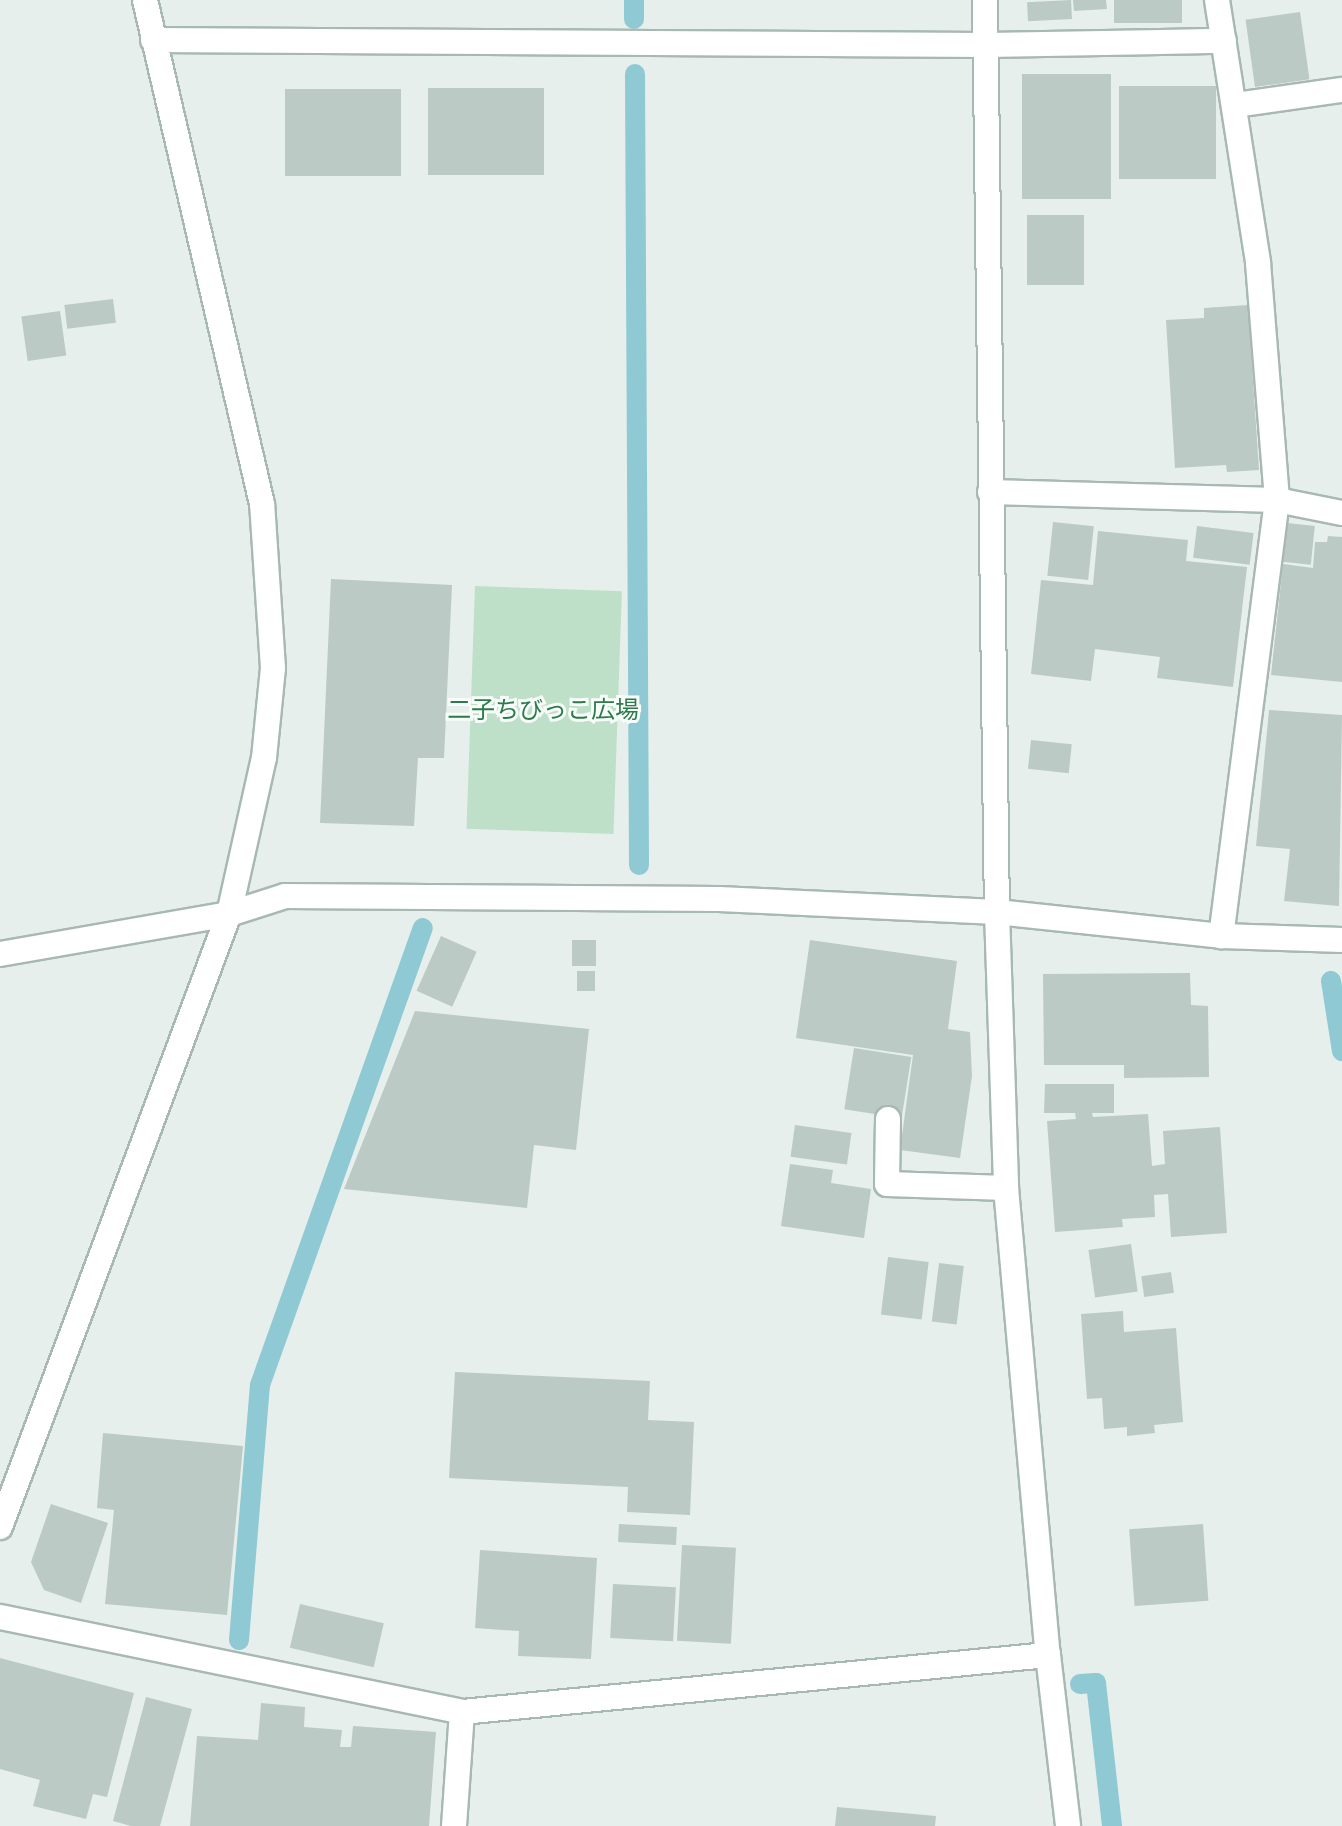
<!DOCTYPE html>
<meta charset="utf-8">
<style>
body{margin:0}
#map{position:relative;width:1342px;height:1826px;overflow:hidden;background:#e6efeb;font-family:Quicksand,"Noto Sans JP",sans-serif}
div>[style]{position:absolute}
.green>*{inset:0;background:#bfe0c8;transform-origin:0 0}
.stream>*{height:20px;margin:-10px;padding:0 10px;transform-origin:10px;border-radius:10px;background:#8ec9d4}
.building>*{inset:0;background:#bbcac4;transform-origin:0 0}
.roads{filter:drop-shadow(2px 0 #a8b8b2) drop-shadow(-2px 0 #a8b8b2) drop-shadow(0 2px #a8b8b2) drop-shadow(0 -2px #a8b8b2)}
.minor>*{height:24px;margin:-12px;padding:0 12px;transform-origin:12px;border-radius:12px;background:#fff}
span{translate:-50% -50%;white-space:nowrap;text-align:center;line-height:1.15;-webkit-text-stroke:6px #f7fbf9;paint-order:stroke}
.park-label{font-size:24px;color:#2d7a4b}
</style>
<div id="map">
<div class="green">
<i style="left:475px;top:586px;width:147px;height:243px;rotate:2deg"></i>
</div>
<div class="stream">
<i style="left:634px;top:0;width:19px;rotate:90deg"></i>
<i style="left:635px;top:74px;width:791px;rotate:89.71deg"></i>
<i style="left:1331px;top:981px;width:71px;rotate:81.1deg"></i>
<i style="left:239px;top:1640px;width:256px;rotate:-85.3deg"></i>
<i style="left:260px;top:1385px;width:485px;rotate:-70.4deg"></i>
<i style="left:1080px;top:1684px;width:16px;rotate:-4deg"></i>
<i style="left:1096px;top:1683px;width:144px;rotate:83.6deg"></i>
</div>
<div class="building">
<i style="left:1071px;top:0;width:19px;height:44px;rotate:87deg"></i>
<i style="clip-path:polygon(1073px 0,1106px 0,1107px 9px,1074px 11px)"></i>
<i style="left:1114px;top:0;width:68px;height:23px"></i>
<i style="left:1300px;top:12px;width:68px;height:55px;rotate:82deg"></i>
<i style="left:1111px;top:74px;width:125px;height:89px;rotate:90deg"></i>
<i style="left:1216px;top:86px;width:93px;height:97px;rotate:90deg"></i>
<i style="left:428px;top:88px;width:116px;height:87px"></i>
<i style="left:285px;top:89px;width:116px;height:87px"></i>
<i style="left:1027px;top:215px;width:57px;height:70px"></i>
<i style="left:113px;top:299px;width:24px;height:49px;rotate:83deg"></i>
<i style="clip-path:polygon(1248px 305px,1259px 470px,1227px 472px,1226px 465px,1175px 468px,1166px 320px,1204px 318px,1204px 308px)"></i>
<i style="left:60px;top:311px;width:45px;height:39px;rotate:82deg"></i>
<i style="left:1053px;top:522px;width:41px;height:54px;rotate:6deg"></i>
<i style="left:1287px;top:523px;width:28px;height:39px;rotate:6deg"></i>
<i style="left:1197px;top:526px;width:57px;height:32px;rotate:7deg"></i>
<i style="clip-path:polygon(1098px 531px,1188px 540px,1186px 561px,1247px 567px,1233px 687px,1157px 678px,1160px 657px,1095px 649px,1091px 681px,1031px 674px,1041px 580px,1093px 585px)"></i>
<i style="clip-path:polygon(1328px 536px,1342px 537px,1342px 682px,1271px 675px,1283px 564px,1313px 568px,1315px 542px,1327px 542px)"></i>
<i style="clip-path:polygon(331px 579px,452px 585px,444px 758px,418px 758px,414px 826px,320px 823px)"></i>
<i style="clip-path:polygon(1269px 710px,1342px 715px,1339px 906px,1284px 901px,1290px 849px,1256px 846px)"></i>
<i style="left:1031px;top:740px;width:41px;height:29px;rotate:6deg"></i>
<i style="left:441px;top:936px;width:39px;height:60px;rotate:24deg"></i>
<i style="left:572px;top:940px;width:24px;height:26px"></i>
<i style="clip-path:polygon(810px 940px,957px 961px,948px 1029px,970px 1032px,972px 1076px,960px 1158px,900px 1150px,913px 1055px,796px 1038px)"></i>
<i style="left:577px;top:971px;width:18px;height:20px"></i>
<i style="clip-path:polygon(1190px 973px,1191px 1005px,1208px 1006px,1209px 1077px,1124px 1078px,1124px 1065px,1044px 1065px,1043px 974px)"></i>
<i style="clip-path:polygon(415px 1011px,589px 1029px,576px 1150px,534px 1145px,527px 1208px,344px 1189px)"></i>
<i style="left:854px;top:1048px;width:58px;height:62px;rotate:9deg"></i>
<i style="clip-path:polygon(1045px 1084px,1114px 1084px,1114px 1113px,1092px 1113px,1093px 1117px,1148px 1114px,1152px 1166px,1165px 1164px,1163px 1131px,1220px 1127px,1227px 1233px,1171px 1237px,1168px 1194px,1154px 1195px,1155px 1217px,1122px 1219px,1123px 1227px,1055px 1232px,1047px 1121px,1076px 1119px,1075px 1113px,1044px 1113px)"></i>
<i style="left:795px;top:1125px;width:57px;height:32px;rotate:8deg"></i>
<i style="clip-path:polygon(790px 1164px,833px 1170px,831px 1183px,871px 1189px,864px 1238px,781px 1226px)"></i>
<i style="left:1131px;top:1244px;width:48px;height:43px;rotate:82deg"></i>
<i style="left:888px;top:1257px;width:41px;height:58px;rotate:7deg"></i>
<i style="left:939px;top:1263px;width:25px;height:59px;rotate:7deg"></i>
<i style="left:1171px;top:1272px;width:21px;height:30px;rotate:82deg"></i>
<i style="clip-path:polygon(1123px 1311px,1124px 1332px,1176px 1328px,1183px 1422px,1154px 1425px,1155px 1433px,1127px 1436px,1127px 1427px,1104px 1429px,1102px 1398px,1087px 1399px,1081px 1314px)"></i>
<i style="clip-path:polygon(455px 1372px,650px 1381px,648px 1420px,694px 1422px,690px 1515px,627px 1512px,628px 1487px,449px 1478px)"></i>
<i style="clip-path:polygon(103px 1433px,243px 1446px,227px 1615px,105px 1604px,114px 1510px,97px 1508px)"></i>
<i style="clip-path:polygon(51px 1504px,108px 1523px,81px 1603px,44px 1590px,31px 1562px)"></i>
<i style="left:619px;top:1524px;width:58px;height:18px;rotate:3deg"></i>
<i style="left:1203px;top:1524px;width:77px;height:74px;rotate:86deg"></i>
<i style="left:682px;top:1545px;width:54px;height:96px;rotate:3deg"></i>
<i style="clip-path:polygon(480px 1550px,597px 1558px,591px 1659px,518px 1656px,519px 1631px,475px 1628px)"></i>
<i style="left:613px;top:1584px;width:63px;height:54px;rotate:3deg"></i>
<i style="left:300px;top:1604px;width:86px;height:45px;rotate:13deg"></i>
<i style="clip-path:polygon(0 1658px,134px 1693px,107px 1797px,93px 1794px,86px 1819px,33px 1806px,40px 1780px,0 1769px)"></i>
<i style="clip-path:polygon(146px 1697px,192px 1709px,160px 1826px,131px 1826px,113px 1821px)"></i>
<i style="clip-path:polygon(261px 1703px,305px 1707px,304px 1727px,342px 1730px,340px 1747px,351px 1747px,353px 1726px,436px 1732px,429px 1826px,190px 1826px,197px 1736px,258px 1740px)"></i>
<i style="clip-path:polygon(837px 1807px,936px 1816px,935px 1826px,835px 1826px)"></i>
</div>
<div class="roads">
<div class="minor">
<i style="left:985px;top:0;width:912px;rotate:89.25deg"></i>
<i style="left:997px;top:912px;width:276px;rotate:88.1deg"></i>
<i style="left:1006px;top:1188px;width:469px;rotate:84.9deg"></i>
<i style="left:1048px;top:1655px;width:172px;rotate:83.3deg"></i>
<i style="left:1217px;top:0;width:266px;rotate:81.1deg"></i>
<i style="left:1258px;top:263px;width:238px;rotate:85.4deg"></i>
<i style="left:1277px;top:500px;width:440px;rotate:97.3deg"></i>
<i style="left:153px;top:40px;width:833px;rotate:0.34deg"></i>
<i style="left:986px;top:45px;width:238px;rotate:-1deg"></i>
<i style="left:1236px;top:105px;width:107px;rotate:-8.1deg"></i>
<i style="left:990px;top:492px;width:287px;rotate:1.6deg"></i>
<i style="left:1277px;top:500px;width:66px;rotate:11.3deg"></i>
<i style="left:0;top:954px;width:232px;rotate:-9.9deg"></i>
<i style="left:229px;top:914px;width:59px;rotate:-17.8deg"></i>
<i style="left:285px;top:896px;width:434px;rotate:0.4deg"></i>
<i style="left:719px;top:899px;width:278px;rotate:2.7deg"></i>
<i style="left:997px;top:912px;width:225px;rotate:6.1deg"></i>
<i style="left:1221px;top:936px;width:121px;rotate:1.9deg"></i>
<i style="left:888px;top:1119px;width:65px;rotate:90.9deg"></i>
<i style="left:887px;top:1184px;width:119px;rotate:1.9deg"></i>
<i style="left:0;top:1527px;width:654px;rotate:-69.52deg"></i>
<i style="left:229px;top:914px;width:160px;rotate:-77.4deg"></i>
<i style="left:264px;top:758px;width:90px;rotate:-84.3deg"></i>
<i style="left:273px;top:668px;width:164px;rotate:-93.8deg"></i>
<i style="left:262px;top:504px;width:517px;rotate:-103.07deg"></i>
<i style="left:0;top:1617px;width:472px;rotate:11.6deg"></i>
<i style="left:462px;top:1712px;width:589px;rotate:-5.56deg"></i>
<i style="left:454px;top:1826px;width:114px;rotate:-86deg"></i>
</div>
</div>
<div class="park-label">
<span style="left:543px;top:710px">二子ちびっこ広場</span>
</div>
</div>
